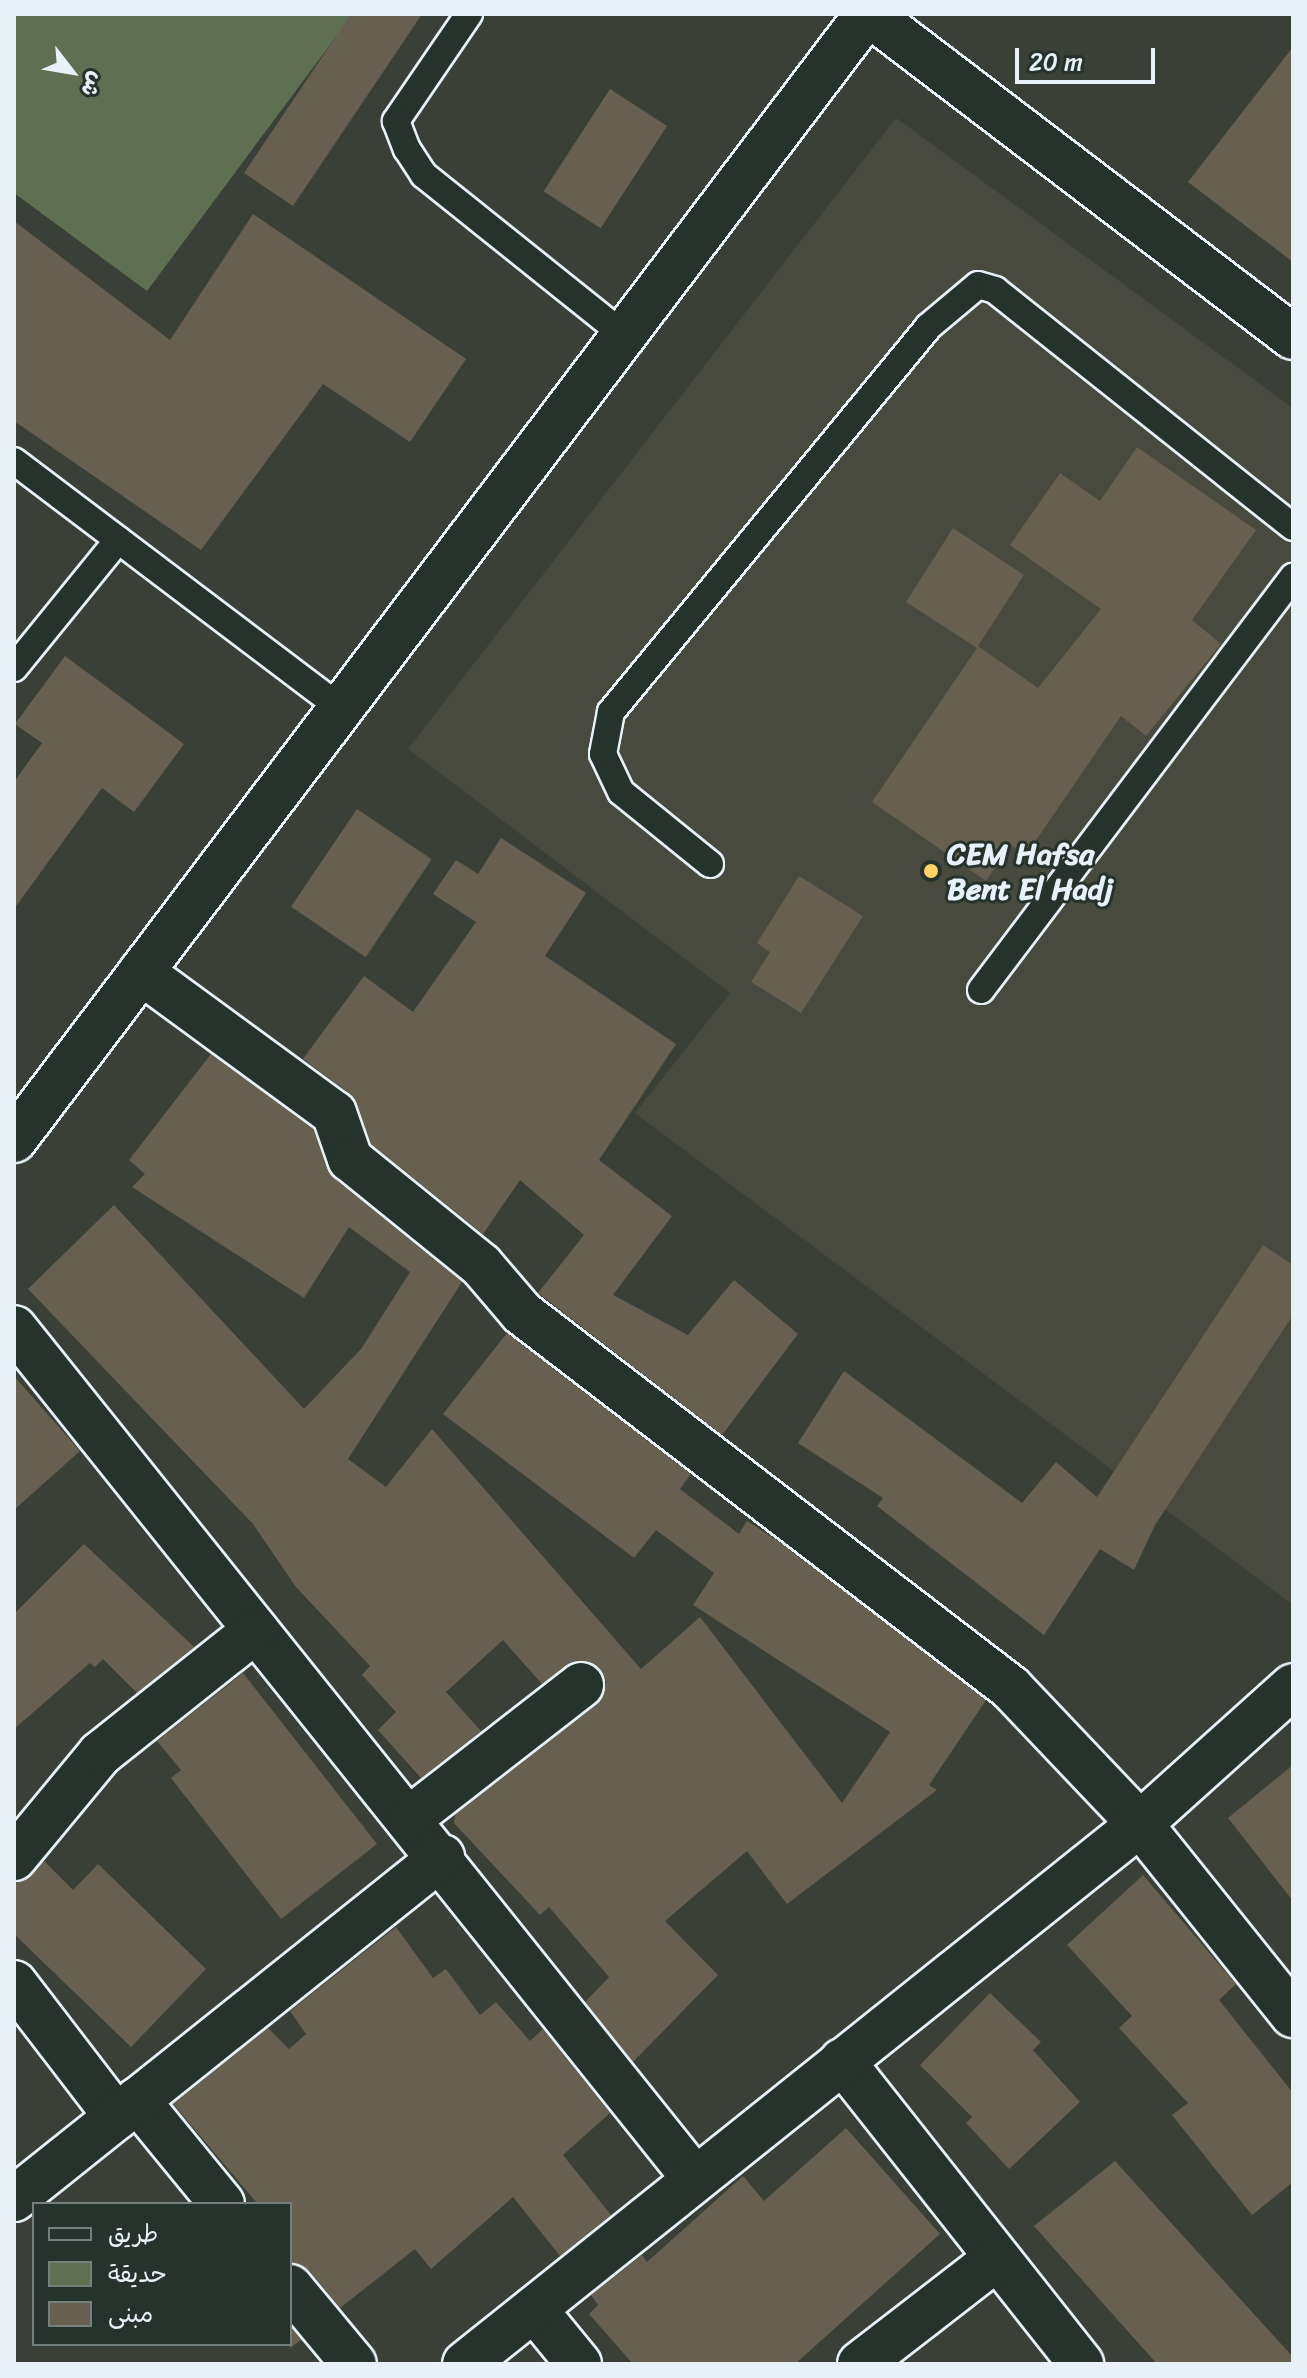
<!DOCTYPE html>
<meta charset="utf-8">
<style>
body{margin:0}
#map{position:relative;width:1307px;height:2378px;overflow:hidden;background:#3a4038;font-family:Sriracha,"Playpen Sans Arabic",sans-serif}
div>[style]{position:absolute}
.built>*{inset:0;background:#48493f}
.green>*{inset:0;background:#5f6f51}
.building>*{inset:0;background:#675f50;transform-origin:0 0}
.roads{filter:drop-shadow(2px 0 #e8f1f8) drop-shadow(-2px 0 #e8f1f8) drop-shadow(0 2px #e8f1f8) drop-shadow(0 -2px #e8f1f8)}
.lane>*{height:26px;margin:-13px;padding:0 13px;transform-origin:13px;border-radius:13px;background:#26332d}
.street>*{height:44px;margin:-22px;padding:0 22px;transform-origin:22px;border-radius:22px;background:#26332d}
.primary>*{height:44px;margin:-22px;padding:0 22px;transform-origin:22px;border-radius:22px;background:#26332d}
.dots>*{width:22px;height:22px;translate:-50% -50%;box-sizing:border-box;border:4px solid #26332d;border-radius:50%}
span{translate:-50% -50%;white-space:nowrap;text-align:center;line-height:1.15;-webkit-text-stroke:6px #26332d;paint-order:stroke}
.poi-label{font-size:30px;color:#e8f1f8;font-weight:700}
.left{translate:0 -50%;text-align:left}
.frame{position:absolute;inset:0;border:16px solid #e8f1f8;pointer-events:none}
.legend{position:absolute;left:32px;top:2202px;width:260px;height:144px;box-sizing:border-box;background:#26332d;border:2px solid #747f7e;margin:0;padding:10px 14px;list-style:none;font-size:24px;color:#e8f1f8}
.legend li{display:flex;align-items:center;gap:16px;height:40px}
.legend b{width:40px;border:2px solid #747f7e}
.north{position:absolute;left:32px;top:32px;width:80px;height:80px;-webkit-text-stroke:6px #26332d;paint-order:stroke;rotate:121deg;font-size:22px;font-weight:700;line-height:32px;text-align:center;color:#e8f1f8}
.north::after{content:'';display:block;margin:auto;width:28px;height:36px;background:#e8f1f8;clip-path:polygon(50% 0,100% 100%,50% 72%,0 100%)}
.scale{position:absolute;left:1015px;top:48px;width:140px;height:36px;box-sizing:border-box;border:4px solid #e8f1f8;border-top:0;padding-left:10px;font-size:24px;line-height:28px;white-space:nowrap;color:#e8f1f8;-webkit-text-stroke:6px #26332d;paint-order:stroke}
</style>
<div id="map">
<div class="built">
<i style="clip-path:polygon(896px 118px,1293px 408px,1293px 1605px,635px 1113px,730px 993px,408px 749px)"></i>
</div>
<div class="green">
<i style="clip-path:polygon(14px 14px,353px 14px,147px 291px,14px 193px)"></i>
</div>
<div class="building">
<i style="clip-path:polygon(351px 14px,422px 14px,293px 206px,244px 173px)"></i>
<i style="clip-path:polygon(1293px 47px,1293px 262px,1188px 182px)"></i>
<i style="left:610px;top:89px;width:68px;height:122px;rotate:33deg"></i>
<i style="clip-path:polygon(253px 214px,466px 359px,410px 442px,323px 384px,201px 550px,14px 421px,14px 221px,170px 340px)"></i>
<i style="clip-path:polygon(1137px 447px,1256px 530px,1192px 620px,1221px 644px,1146px 736px,1121px 716px,1026px 855px,1011px 845px,986px 881px,872px 802px,977px 648px,906px 602px,953px 528px,1024px 575px,978px 646px,1038px 688px,1101px 609px,1010px 545px,1060px 473px,1100px 501px)"></i>
<i style="clip-path:polygon(65px 656px,184px 744px,134px 812px,102px 788px,14px 909px,14px 782px,42px 743px,15px 724px)"></i>
<i style="left:357px;top:809px;width:90px;height:118px;rotate:34deg"></i>
<i style="clip-path:polygon(501px 838px,586px 893px,545px 956px,676px 1044px,599px 1160px,672px 1216px,613px 1295px,688px 1335px,734px 1280px,798px 1334px,722px 1435px,538px 1293px,584px 1235px,520px 1180px,483px 1234px,371px 1144px,349px 1093px,303px 1059px,364px 976px,413px 1012px,476px 922px,433px 894px,456px 860px,478px 874px)"></i>
<i style="clip-path:polygon(799px 876px,863px 916px,801px 1013px,751px 982px,770px 952px,757px 943px)"></i>
<i style="clip-path:polygon(211px 1054px,313px 1129px,334px 1178px,462px 1282px,348px 1459px,386px 1487px,432px 1429px,641px 1669px,700px 1617px,842px 1803px,890px 1732px,693px 1605px,714px 1573px,656px 1530px,634px 1558px,443px 1414px,507px 1333px,691px 1474px,680px 1489px,739px 1534px,747px 1521px,781px 1543px,986px 1700px,929px 1785px,937px 1790px,787px 1904px,747px 1851px,665px 1921px,718px 1975px,633px 2062px,585px 2002px,609px 1977px,549px 1907px,540px 1915px,454px 1823px,455px 1815px,597px 1704px,606px 1682px,600px 1669px,577px 1660px,542px 1684px,503px 1640px,446px 1692px,481px 1731px,421px 1778px,378px 1730px,396px 1712px,362px 1675px,370px 1666px,296px 1587px,253px 1524px,28px 1289px,114px 1205px,304px 1409px,361px 1349px,410px 1272px,349px 1227px,304px 1298px,132px 1187px,145px 1174px,129px 1160px)"></i>
<i style="clip-path:polygon(1263px 1245px,1293px 1265px,1293px 1315px,1155px 1525px,1134px 1570px,1100px 1549px,1044px 1635px,877px 1506px,883px 1498px,798px 1443px,844px 1371px,1022px 1503px,1056px 1462px,1097px 1497px)"></i>
<i style="clip-path:polygon(14px 1376px,80px 1451px,14px 1510px)"></i>
<i style="clip-path:polygon(84px 1544px,194px 1647px,137px 1693px,103px 1659px,95px 1667px,90px 1663px,14px 1729px,14px 1614px)"></i>
<i style="clip-path:polygon(243px 1673px,377px 1844px,281px 1919px,171px 1778px,181px 1770px,157px 1741px)"></i>
<i style="clip-path:polygon(1293px 1765px,1293px 1901px,1228px 1818px)"></i>
<i style="clip-path:polygon(44px 1861px,73px 1890px,98px 1864px,206px 1969px,131px 2047px,14px 1934px,14px 1882px)"></i>
<i style="clip-path:polygon(1143px 1875px,1236px 1984px,1219px 2000px,1293px 2093px,1293px 2182px,1252px 2215px,1172px 2115px,1188px 2103px,1119px 2028px,1132px 2016px,1067px 1945px)"></i>
<i style="clip-path:polygon(396px 1927px,433px 1978px,446px 1969px,480px 2015px,496px 2002px,530px 2041px,543px 2029px,610px 2113px,563px 2155px,611px 2215px,560px 2256px,513px 2197px,431px 2269px,415px 2249px,340px 2308px,309px 2270px,290px 2263px,290px 2204px,258px 2204px,173px 2104px,268px 2028px,289px 2049px,306px 2034px,290px 2011px)"></i>
<i style="clip-path:polygon(990px 1993px,1041px 2042px,1033px 2050px,1080px 2102px,1009px 2169px,966px 2123px,972px 2117px,920px 2065px)"></i>
<i style="clip-path:polygon(846px 2128px,940px 2234px,795px 2364px,633px 2364px,589px 2314px,598px 2305px,591px 2295px,642px 2255px,647px 2262px,743px 2176px,764px 2201px)"></i>
<i style="clip-path:polygon(1115px 2161px,1293px 2357px,1293px 2364px,1157px 2364px,1034px 2226px)"></i>
<i style="clip-path:polygon(290px 2326px,301px 2340px,290px 2348px)"></i>
</div>
<div class="roads">
<div class="lane">
<i style="left:469px;top:14px;width:130px;rotate:124.3deg"></i>
<i style="left:396px;top:121px;width:30px;rotate:69deg"></i>
<i style="left:407px;top:149px;width:31px;rotate:57deg"></i>
<i style="left:424px;top:175px;width:256px;rotate:38.7deg"></i>
<i style="left:14px;top:461px;width:410px;rotate:37.1deg"></i>
<i style="left:14px;top:668px;width:165px;rotate:-50.9deg"></i>
<i style="left:710px;top:864px;width:114px;rotate:-141deg"></i>
<i style="left:621px;top:792px;width:42px;rotate:-115.3deg"></i>
<i style="left:603px;top:754px;width:43px;rotate:-79.2deg"></i>
<i style="left:611px;top:712px;width:499px;rotate:-50.5deg"></i>
<i style="left:928px;top:327px;width:65px;rotate:-40deg"></i>
<i style="left:978px;top:285px;width:18px;rotate:16deg"></i>
<i style="left:995px;top:290px;width:381px;rotate:38.5deg"></i>
<i style="left:981px;top:990px;width:518px;rotate:-52.93deg"></i>
</div>
<div class="street">
<i style="left:869px;top:14px;width:533px;rotate:37.3deg"></i>
<i style="left:141px;top:972px;width:239px;rotate:36.2deg"></i>
<i style="left:334px;top:1113px;width:49px;rotate:70.8deg"></i>
<i style="left:350px;top:1159px;width:169px;rotate:39deg"></i>
<i style="left:481px;top:1265px;width:63px;rotate:49.5deg"></i>
<i style="left:522px;top:1313px;width:616px;rotate:37.48deg"></i>
<i style="left:1011px;top:1688px;width:187px;rotate:46.5deg"></i>
<i style="left:1140px;top:1824px;width:245px;rotate:51.3deg"></i>
<i style="left:14px;top:1328px;width:1090px;rotate:51.33deg"></i>
<i style="left:409px;top:1819px;width:218px;rotate:-37.9deg"></i>
<i style="left:14px;top:1858px;width:135px;rotate:-50.4deg"></i>
<i style="left:100px;top:1754px;width:199px;rotate:-38.5deg"></i>
<i style="left:14px;top:1983px;width:169px;rotate:52.5deg"></i>
<i style="left:842px;top:2061px;width:386px;rotate:51.7deg"></i>
<i style="left:137px;top:2100px;width:134px;rotate:50.7deg"></i>
<i style="left:14px;top:2199px;width:548px;rotate:-38.63deg"></i>
<i style="left:290px;top:2287px;width:100px;rotate:50.3deg"></i>
<i style="left:534px;top:2309px;width:71px;rotate:50.7deg"></i>
<i style="left:465px;top:2364px;width:864px;rotate:-38.66deg"></i>
<i style="left:1140px;top:1824px;width:206px;rotate:-42deg"></i>
<i style="left:860px;top:2364px;width:173px;rotate:-37.7deg"></i>
</div>
<div class="primary">
<i style="left:14px;top:1140px;width:1413px;rotate:-52.85deg"></i>
</div>
</div>
<div class="dots">
<i style="left:931px;top:871px;background:#ffd166"></i>
</div>
<div class="poi-label">
<span class="left" style="left:947px;top:871px">CEM Hafsa<br>Bent El Hadj</span>
</div>
<div class="frame"></div>
<ul class="legend">
<li><b style="height:10px;background:#26332d"></b>طريق</li>
<li><b style="height:22px;background:#5f6f51"></b>حديقة</li>
<li><b style="height:22px;background:#675f50"></b>مبنى</li>
</ul>
<div class="north">ش</div>
<div class="scale">20 m</div>
</div>
